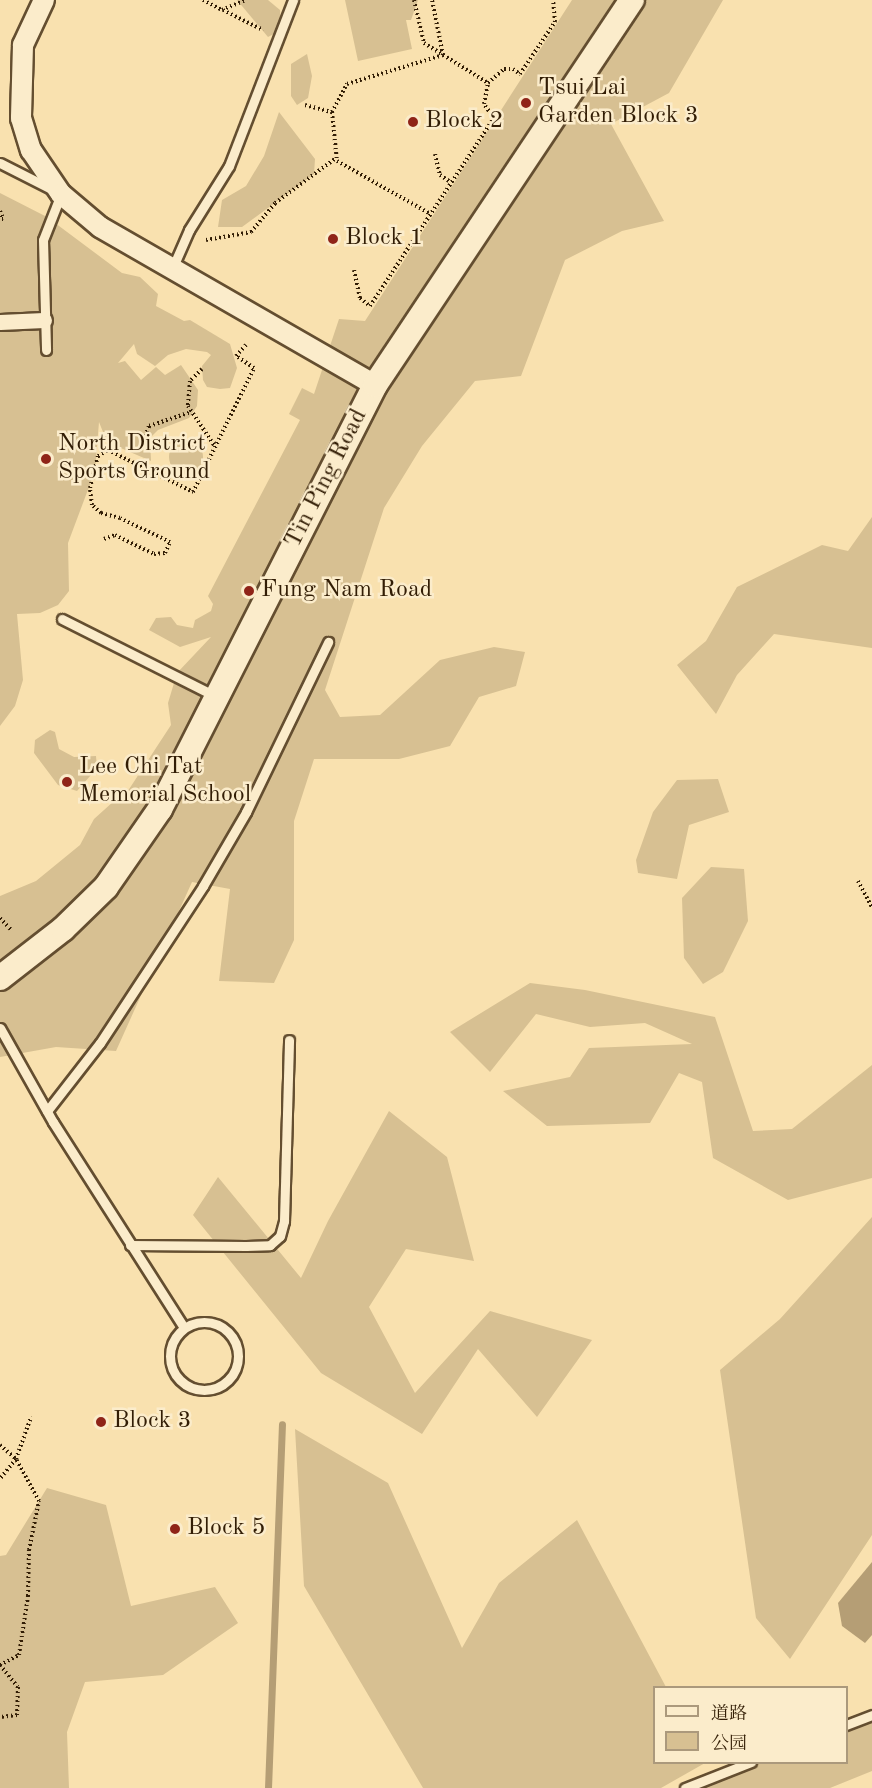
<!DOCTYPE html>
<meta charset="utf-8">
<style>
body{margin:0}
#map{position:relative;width:872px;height:1788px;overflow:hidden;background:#f9e1af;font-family:"Old Standard TT","Noto Serif SC",serif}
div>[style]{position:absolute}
.green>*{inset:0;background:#d7c092}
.round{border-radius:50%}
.water>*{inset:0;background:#b59e75}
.stream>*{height:7px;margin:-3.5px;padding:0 3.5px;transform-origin:3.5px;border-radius:3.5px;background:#b59e75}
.path>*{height:4px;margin-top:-2px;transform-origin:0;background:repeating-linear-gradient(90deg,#321d05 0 1.5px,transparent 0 4.5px)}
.roads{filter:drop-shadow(2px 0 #644e30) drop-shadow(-2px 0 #644e30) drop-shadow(0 2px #644e30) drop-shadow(0 -2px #644e30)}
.service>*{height:9px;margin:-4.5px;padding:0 4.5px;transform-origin:4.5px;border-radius:4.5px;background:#fbeccb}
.service>.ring{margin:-4.5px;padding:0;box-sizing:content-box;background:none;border:9px solid #fbeccb;border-radius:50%}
.pedestrian>*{height:15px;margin:-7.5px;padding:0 7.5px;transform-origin:7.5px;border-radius:7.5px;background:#fbeccb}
.minor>*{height:20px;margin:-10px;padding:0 10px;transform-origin:10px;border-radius:10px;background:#fbeccb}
.tertiary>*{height:24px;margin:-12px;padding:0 12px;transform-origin:12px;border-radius:12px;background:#fbeccb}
.dots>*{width:16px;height:16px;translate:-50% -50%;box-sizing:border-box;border:3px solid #fbeccb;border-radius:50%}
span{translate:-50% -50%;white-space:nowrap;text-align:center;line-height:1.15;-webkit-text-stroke:5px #fbeccb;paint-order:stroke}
.poi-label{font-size:24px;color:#321d05}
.left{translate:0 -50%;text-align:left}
.street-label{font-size:24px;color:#321d05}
.legend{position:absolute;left:653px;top:1686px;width:195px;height:78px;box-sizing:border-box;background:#fbeccb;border:2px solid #ab997c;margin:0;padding:8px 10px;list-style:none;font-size:18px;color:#321d05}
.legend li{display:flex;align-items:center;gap:12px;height:30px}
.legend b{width:30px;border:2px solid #ab997c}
</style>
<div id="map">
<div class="green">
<i style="clip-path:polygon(237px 0,268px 0,280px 10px,281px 30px,268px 37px)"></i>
<i style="clip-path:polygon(345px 0,418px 0,411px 20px,406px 20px,412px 49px,358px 61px)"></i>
<i style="clip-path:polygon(572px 0,723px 0,669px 93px,611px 124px,664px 221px,622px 231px,565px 260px,521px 376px,475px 381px,422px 446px,384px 508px,325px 690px,340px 717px,380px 715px,440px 660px,494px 647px,525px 652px,516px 686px,479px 697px,450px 746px,399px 759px,314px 759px,294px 821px,294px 940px,274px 983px,219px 981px,230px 889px,192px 882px,116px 1051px,56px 1047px,0 1057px,0 896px,36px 881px,80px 845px,94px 819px,114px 801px,120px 803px,171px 725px,168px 703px,177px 673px,211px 637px,180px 647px,149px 630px,156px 618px,171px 617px,177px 625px,193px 628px,195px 620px,211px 611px,213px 604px,208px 596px,300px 420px,289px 414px,302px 388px,314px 394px,339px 319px,365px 321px)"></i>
<i style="clip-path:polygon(307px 54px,312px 76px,308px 98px,297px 105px,291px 96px,291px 64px)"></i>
<i style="clip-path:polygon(279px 112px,315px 159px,314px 174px,242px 227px,218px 227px,222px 200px,246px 186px,264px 156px)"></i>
<i style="clip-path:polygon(0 193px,47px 217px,122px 273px,140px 277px,158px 294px,156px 306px,184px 321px,190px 320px,230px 344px,237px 368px,230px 388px,220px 389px,207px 387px,203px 380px,202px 366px,211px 355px,207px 352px,186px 349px,168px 355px,155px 366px,137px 354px,134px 344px,118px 363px,125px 361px,141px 380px,156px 367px,165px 375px,181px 365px,198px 390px,197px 406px,189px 418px,158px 430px,150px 438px,151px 461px,116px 446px,105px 437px,99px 422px,95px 471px,68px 543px,69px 591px,58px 605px,40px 613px,17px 614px,23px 680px,15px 706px,0 726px)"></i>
<i class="round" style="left:169px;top:440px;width:34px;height:34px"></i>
<i style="clip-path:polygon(872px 517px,872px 648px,774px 634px,737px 675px,716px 714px,677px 665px,706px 641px,737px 587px,822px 545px,848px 551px)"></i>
<i style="clip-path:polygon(50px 730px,55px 732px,59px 749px,74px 757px,96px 756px,97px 768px,77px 791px,58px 785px,34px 753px,35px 740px)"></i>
<i style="clip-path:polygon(718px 779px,729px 812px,689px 825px,677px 879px,638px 873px,636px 860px,653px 812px,677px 780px)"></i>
<i style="clip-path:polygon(711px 867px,744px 869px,748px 921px,723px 972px,703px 984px,684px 958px,682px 898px)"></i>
<i style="clip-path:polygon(530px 983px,585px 990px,715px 1017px,753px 1131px,792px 1129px,872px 1065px,872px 1178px,788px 1200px,713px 1158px,702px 1082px,679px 1073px,650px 1123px,547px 1126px,503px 1091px,570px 1077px,589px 1048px,692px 1044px,645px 1023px,590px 1027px,536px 1014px,490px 1072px,450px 1032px)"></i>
<i style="clip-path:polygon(389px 1111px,447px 1157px,474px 1261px,406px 1249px,369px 1307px,415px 1393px,490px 1311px,592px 1340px,537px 1417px,478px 1349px,422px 1434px,321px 1373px,193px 1215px,218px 1177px,301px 1278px,328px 1221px)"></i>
<i style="clip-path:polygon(872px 1217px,872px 1535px,790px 1659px,756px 1618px,720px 1370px,780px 1319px)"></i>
<i style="clip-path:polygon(295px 1429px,388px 1483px,462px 1648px,499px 1583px,577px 1520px,666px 1687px,654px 1688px,654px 1762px,705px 1763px,661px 1788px,423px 1788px,304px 1586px)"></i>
<i style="clip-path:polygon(47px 1488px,106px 1505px,131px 1606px,215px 1587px,238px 1623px,163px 1675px,85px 1682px,67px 1732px,69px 1788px,0 1788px,0 1556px,6px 1555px)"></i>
<i style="clip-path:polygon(872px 1715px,872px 1771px,830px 1788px,684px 1788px,749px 1763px,846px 1762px,847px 1725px)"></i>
</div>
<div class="water">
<i style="clip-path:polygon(872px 1562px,872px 1635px,865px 1643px,842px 1626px,838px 1603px)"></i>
</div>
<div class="stream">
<i style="left:268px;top:1788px;width:364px;rotate:-87.8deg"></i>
</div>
<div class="path">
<i style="left:203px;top:0;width:21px;rotate:28deg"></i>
<i style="left:222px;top:10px;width:25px;rotate:-23deg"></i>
<i style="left:414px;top:0;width:44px;rotate:76.9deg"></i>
<i style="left:424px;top:43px;width:75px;rotate:32deg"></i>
<i style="left:488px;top:83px;width:21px;rotate:-41deg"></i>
<i style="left:504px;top:69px;width:9px"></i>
<i style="left:513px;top:69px;width:9px;rotate:36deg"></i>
<i style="left:520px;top:74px;width:63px;rotate:-56.1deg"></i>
<i style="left:555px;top:22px;width:22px;rotate:-95deg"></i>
<i style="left:223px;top:10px;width:45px;rotate:26.6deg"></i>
<i style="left:305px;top:105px;width:28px;rotate:15deg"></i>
<i style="left:332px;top:112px;width:49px;rotate:84.2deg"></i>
<i style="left:337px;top:161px;width:106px;rotate:29.5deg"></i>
<i style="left:332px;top:112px;width:32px;rotate:-62deg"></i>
<i style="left:347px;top:84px;width:100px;rotate:-16.8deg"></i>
<i style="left:443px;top:55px;width:56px;rotate:-101.3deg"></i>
<i style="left:435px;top:154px;width:22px;rotate:77deg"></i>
<i style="left:440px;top:175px;width:11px;rotate:34deg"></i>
<i style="left:0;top:211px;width:9px;rotate:69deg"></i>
<i style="left:3px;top:219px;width:3px;rotate:180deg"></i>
<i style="left:206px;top:240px;width:46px;rotate:-10.1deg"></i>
<i style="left:251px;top:232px;width:38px;rotate:-50deg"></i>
<i style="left:275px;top:203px;width:76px;rotate:-36.4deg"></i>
<i style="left:354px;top:270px;width:29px;rotate:78deg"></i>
<i style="left:360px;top:298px;width:13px;rotate:39deg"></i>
<i style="left:370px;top:306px;width:225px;rotate:-56.6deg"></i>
<i style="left:494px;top:118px;width:17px;rotate:-126deg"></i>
<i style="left:484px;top:104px;width:21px;rotate:-79deg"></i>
<i style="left:202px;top:369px;width:17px;rotate:135deg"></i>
<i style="left:190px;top:381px;width:25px;rotate:95deg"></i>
<i style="left:188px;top:406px;width:47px;rotate:56.3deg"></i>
<i style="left:145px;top:436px;width:11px;rotate:-68deg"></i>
<i style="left:149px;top:426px;width:44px;rotate:-18.4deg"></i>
<i style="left:104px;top:539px;width:12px;rotate:-20deg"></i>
<i style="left:115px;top:535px;width:43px;rotate:26deg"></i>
<i style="left:154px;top:554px;width:11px;rotate:-5deg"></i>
<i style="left:165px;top:553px;width:12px;rotate:-66deg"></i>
<i style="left:170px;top:542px;width:55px;rotate:-154.4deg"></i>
<i style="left:120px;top:518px;width:20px;rotate:-165deg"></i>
<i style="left:101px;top:513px;width:12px;rotate:-138deg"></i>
<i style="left:92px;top:505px;width:17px;rotate:-97deg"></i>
<i style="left:90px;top:488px;width:33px;rotate:-76deg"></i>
<i style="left:98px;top:456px;width:12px;rotate:-31deg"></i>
<i style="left:108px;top:450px;width:95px;rotate:26.3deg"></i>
<i style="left:193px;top:492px;width:138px;rotate:-63.8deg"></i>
<i style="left:254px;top:368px;width:22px;rotate:-146deg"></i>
<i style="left:236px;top:356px;width:15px;rotate:-48deg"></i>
<i style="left:858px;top:881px;width:30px;rotate:62deg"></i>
<i style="left:0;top:918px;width:16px;rotate:47deg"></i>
<i style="left:0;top:1445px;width:21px;rotate:41deg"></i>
<i style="left:16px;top:1459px;width:26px;rotate:129deg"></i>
<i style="left:0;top:1665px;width:21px;rotate:-28deg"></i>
<i style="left:19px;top:1655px;width:60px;rotate:-81.3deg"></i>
<i style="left:28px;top:1596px;width:46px;rotate:-88.8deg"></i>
<i style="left:29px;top:1550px;width:50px;rotate:-78.5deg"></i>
<i style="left:39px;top:1501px;width:48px;rotate:-118.7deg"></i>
<i style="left:16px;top:1459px;width:45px;rotate:-70.3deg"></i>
<i style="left:0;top:1665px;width:28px;rotate:51deg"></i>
<i style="left:18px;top:1687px;width:28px;rotate:92deg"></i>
<i style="left:17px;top:1715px;width:17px;rotate:173deg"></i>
</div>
<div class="roads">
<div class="service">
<i style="left:0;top:163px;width:68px;rotate:26.9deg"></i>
<i style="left:61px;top:194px;width:49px;rotate:111.4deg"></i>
<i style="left:43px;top:240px;width:110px;rotate:88.4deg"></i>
<i style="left:172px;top:269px;width:43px;rotate:-66.4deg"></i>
<i style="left:189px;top:230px;width:75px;rotate:-58deg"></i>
<i style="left:229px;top:166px;width:178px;rotate:-68.9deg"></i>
<i style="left:62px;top:619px;width:171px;rotate:26.7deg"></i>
<i style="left:0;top:1028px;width:108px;rotate:60.6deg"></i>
<i style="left:53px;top:1122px;width:244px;rotate:57.5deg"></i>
<i style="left:47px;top:1111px;width:86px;rotate:-52.1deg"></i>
<i style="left:100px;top:1043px;width:188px;rotate:-56.7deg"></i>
<i style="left:203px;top:886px;width:86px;rotate:-59.8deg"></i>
<i style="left:246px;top:812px;width:189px;rotate:-64.2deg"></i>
<i style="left:130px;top:1245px;width:116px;rotate:0.5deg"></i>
<i style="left:246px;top:1246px;width:24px;rotate:-2deg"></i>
<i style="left:270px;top:1245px;width:13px;rotate:-42deg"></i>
<i style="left:280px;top:1236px;width:16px;rotate:-75deg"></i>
<i style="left:284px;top:1221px;width:181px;rotate:-88.4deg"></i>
<i class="ring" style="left:170px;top:1322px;width:59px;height:59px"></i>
<i style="left:846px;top:1725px;width:28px;rotate:-21deg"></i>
<i style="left:685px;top:1788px;width:71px;rotate:-21.5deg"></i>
</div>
<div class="pedestrian">
<i style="left:0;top:322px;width:44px;rotate:-2.6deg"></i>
</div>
<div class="minor">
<i style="left:44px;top:0;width:50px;rotate:115deg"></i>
<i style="left:23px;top:45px;width:73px;rotate:91.6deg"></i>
<i style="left:21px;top:118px;width:34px;rotate:73deg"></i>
<i style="left:31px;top:150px;width:53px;rotate:55.7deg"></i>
<i style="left:61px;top:194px;width:51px;rotate:40.2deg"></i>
<i style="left:100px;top:227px;width:317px;rotate:29.9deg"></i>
</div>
<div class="tertiary">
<i style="left:0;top:978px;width:80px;rotate:-37.9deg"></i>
<i style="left:63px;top:929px;width:60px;rotate:-44.3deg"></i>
<i style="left:106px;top:887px;width:95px;rotate:-55.3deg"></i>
<i style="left:160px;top:809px;width:475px;rotate:-63.1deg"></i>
<i style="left:375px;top:385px;width:463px;rotate:-56.3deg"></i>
</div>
</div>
<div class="dots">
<i style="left:526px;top:103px;background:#8f2418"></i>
<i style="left:413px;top:122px;background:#8f2418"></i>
<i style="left:333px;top:239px;background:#8f2418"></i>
<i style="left:46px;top:459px;background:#8f2418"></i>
<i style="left:249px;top:591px;background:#8f2418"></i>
<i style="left:67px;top:782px;background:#8f2418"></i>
<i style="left:101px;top:1422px;background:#8f2418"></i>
<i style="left:175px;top:1529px;background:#8f2418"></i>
</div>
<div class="poi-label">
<span class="left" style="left:538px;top:103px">Tsui Lai<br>Garden Block 3</span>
<span class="left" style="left:425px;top:122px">Block 2</span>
<span class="left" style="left:345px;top:239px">Block 1</span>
<span class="left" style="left:58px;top:459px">North District<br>Sports Ground</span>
<span class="left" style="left:261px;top:591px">Fung Nam Road</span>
<span class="left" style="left:79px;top:782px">Lee Chi Tat<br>Memorial School</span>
<span class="left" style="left:113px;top:1422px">Block 3</span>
<span class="left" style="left:187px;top:1529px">Block 5</span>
</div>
<div class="street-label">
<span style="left:327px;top:479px;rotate:-63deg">Tin Ping Road</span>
</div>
<ul class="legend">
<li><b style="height:8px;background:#fbeccb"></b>道路</li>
<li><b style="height:16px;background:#d7c092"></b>公园</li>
</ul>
</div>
